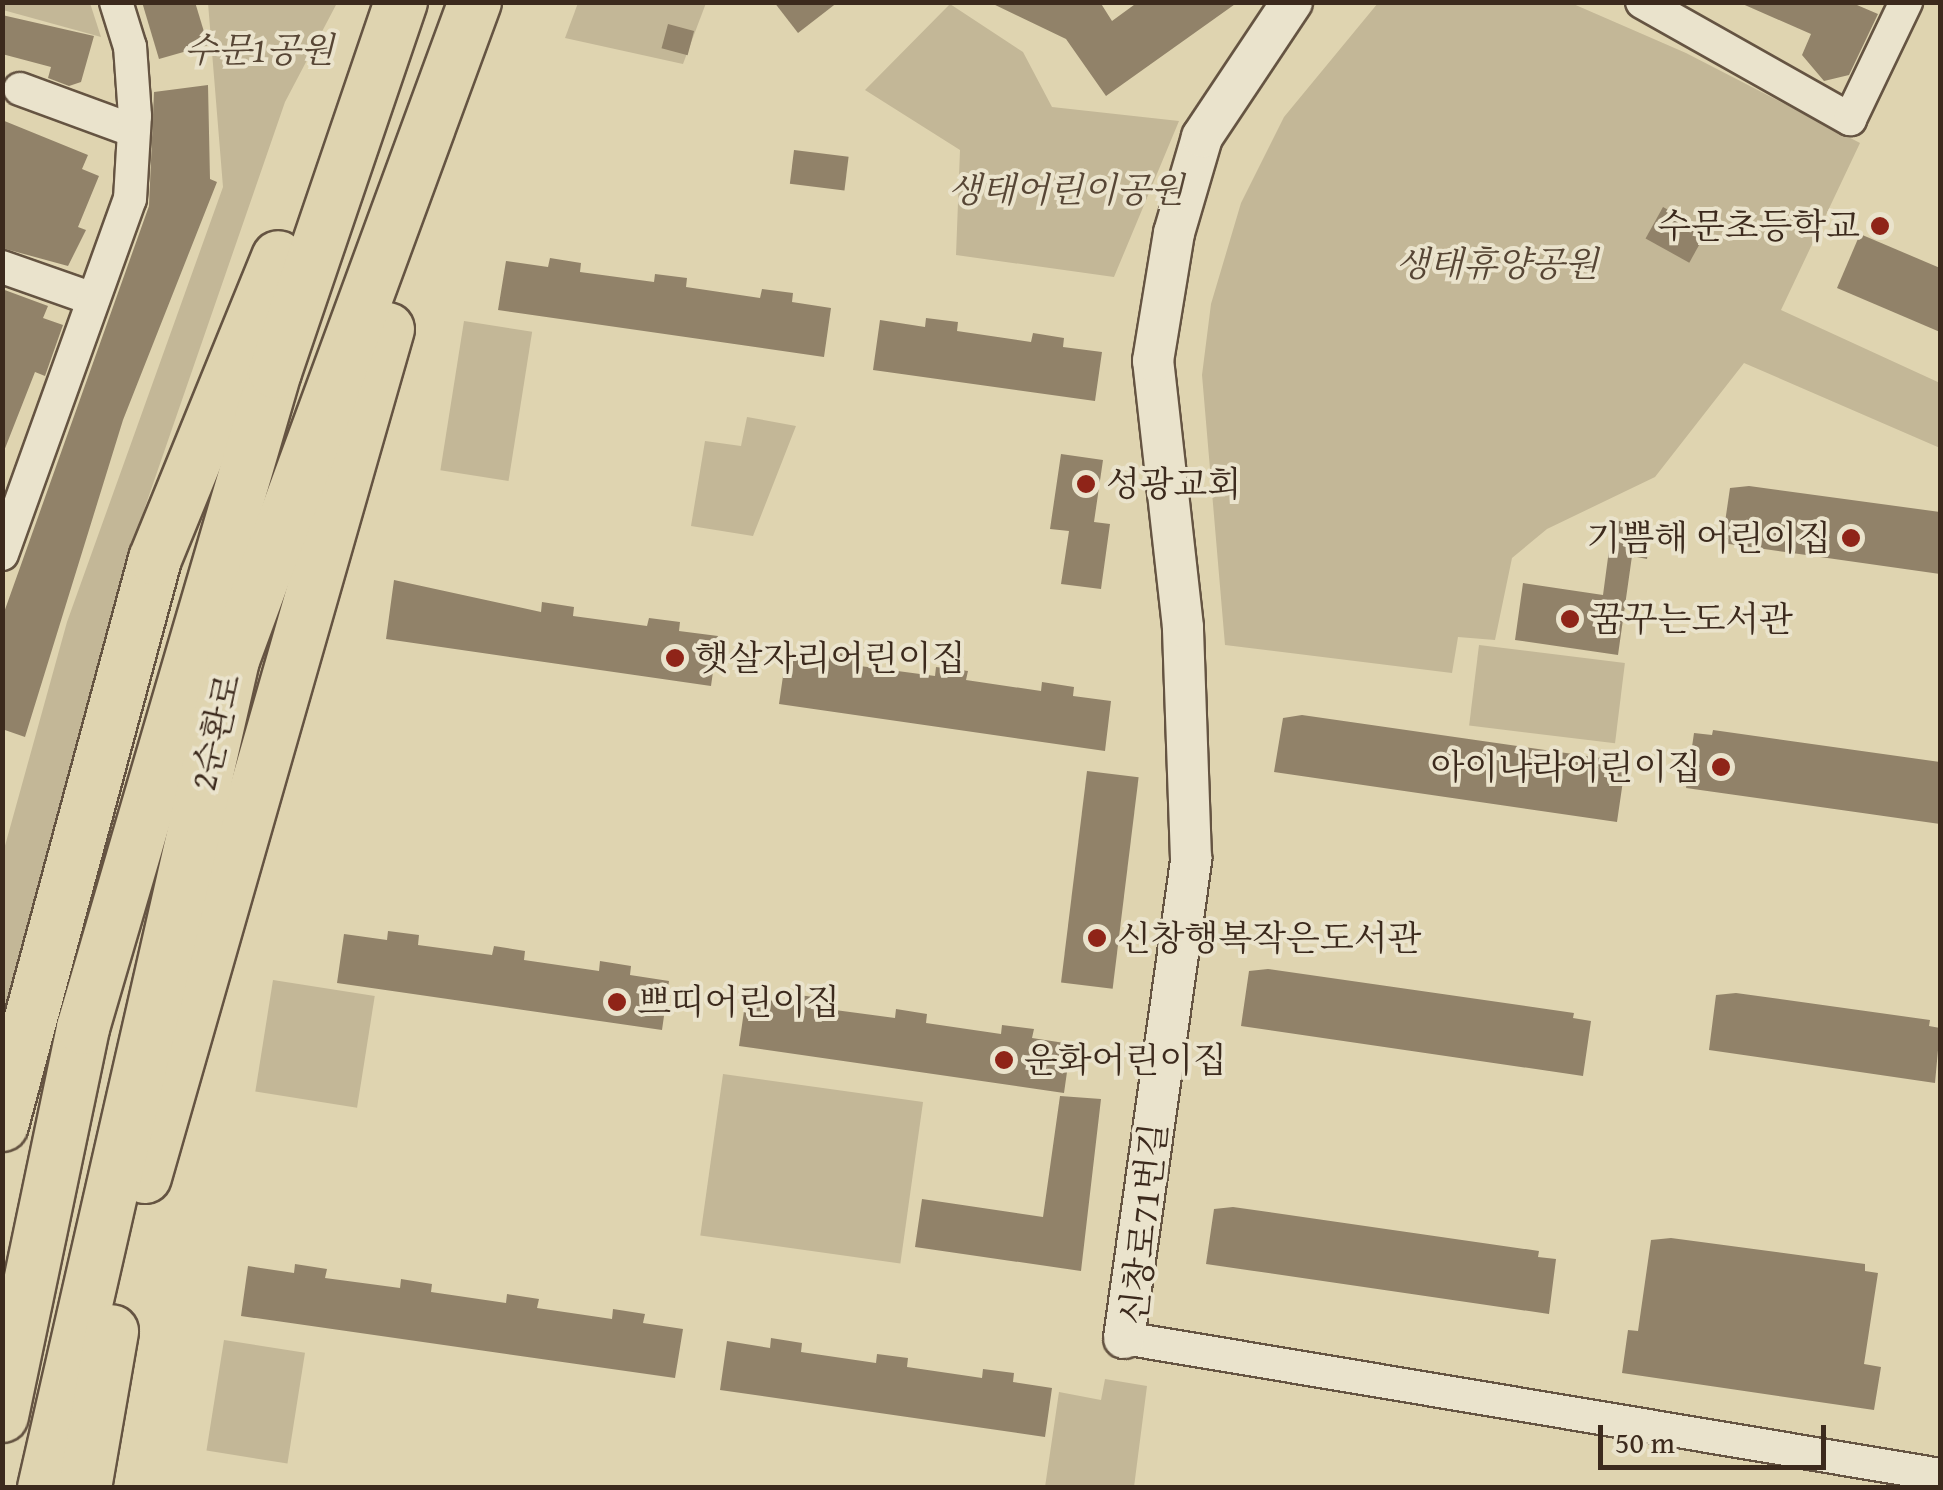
<!DOCTYPE html>
<meta charset="utf-8">
<style>
body{margin:0}
#map{position:relative;width:1943px;height:1490px;overflow:hidden;background:#dfd4b0;font-family:"Gentium Book Plus","Noto Serif KR",serif}
div>[style]{position:absolute}
.green>*{inset:0;background:#c3b797;transform-origin:0 0}
.building>*{inset:0;background:#918269;transform-origin:0 0}
.roads{filter:drop-shadow(2px 0 #655442) drop-shadow(-2px 0 #655442) drop-shadow(0 2px #655442) drop-shadow(0 -2px #655442)}
.minor>*{height:32px;margin:-16px;padding:0 16px;transform-origin:16px;border-radius:16px;background:#eae3cc}
.tertiary>*{height:40px;margin:-20px;padding:0 20px;transform-origin:20px;border-radius:20px;background:#eae3cc}
.trunk>*{height:52px;margin:-26px;padding:0 26px;transform-origin:26px;border-radius:26px;background:#dfd4b0}
.dots>*{width:28px;height:28px;translate:-50% -50%;box-sizing:border-box;border:5px solid #eae3cc;border-radius:50%}
span{translate:-50% -50%;white-space:nowrap;text-align:center;line-height:1.15;-webkit-text-stroke:8px #eae3cc;paint-order:stroke}
.park-label{font-size:35px;color:#574635;font-style:italic}
.poi-label{font-size:35px;color:#3c2a1d}
.right{translate:-100% -50%;text-align:right}
.left{translate:0 -50%;text-align:left}
.street-label{font-size:35px;color:#3c2a1d}
.frame{position:absolute;inset:0;border:5px solid #3c2a1d;pointer-events:none}
.scale{position:absolute;left:1598px;top:1425px;width:228px;height:45px;box-sizing:border-box;border:5px solid #3c2a1d;border-top:0;padding-left:12px;font-size:30px;line-height:35px;white-space:nowrap;color:#3c2a1d;-webkit-text-stroke:8px #eae3cc;paint-order:stroke}
</style>
<div id="map">
<div class="green">
<i style="clip-path:polygon(2px 3px,90px 3px,101px 37px,3px 10px)"></i>
<i style="clip-path:polygon(208px 3px,337px 3px,285px 102px,145px 507px,3px 1014px,3px 853px,67px 622px,223px 187px)"></i>
<i style="clip-path:polygon(578px 3px,706px 3px,683px 64px,565px 38px)"></i>
<i style="clip-path:polygon(1378px 3px,1571px 3px,1686px 53px,1860px 143px,1781px 310px,1940px 383px,1940px 448px,1744px 363px,1655px 477px,1547px 529px,1512px 558px,1495px 640px,1458px 637px,1452px 673px,1225px 645px,1202px 375px,1211px 304px,1241px 203px,1284px 117px)"></i>
<i style="clip-path:polygon(950px 4px,1023px 52px,1052px 107px,1179px 121px,1114px 277px,956px 255px,960px 150px,865px 90px)"></i>
<i style="left:464px;top:321px;width:69px;height:151px;rotate:9deg"></i>
<i style="clip-path:polygon(747px 417px,796px 426px,753px 536px,691px 526px,705px 441px,741px 446px)"></i>
<i style="left:1479px;top:645px;width:147px;height:81px;rotate:7deg"></i>
<i style="left:273px;top:980px;width:103px;height:113px;rotate:9deg"></i>
<i style="left:723px;top:1074px;width:202px;height:163px;rotate:8deg"></i>
<i style="left:224px;top:1340px;width:82px;height:112px;rotate:9deg"></i>
<i style="clip-path:polygon(1105px 1379px,1147px 1386px,1134px 1487px,1045px 1487px,1059px 1392px,1101px 1400px)"></i>
</div>
<div class="building">
<i style="clip-path:polygon(142px 2px,195px 2px,208px 45px,159px 59px)"></i>
<i style="clip-path:polygon(774px 2px,838px 2px,798px 33px)"></i>
<i style="clip-path:polygon(989px 2px,1100px 2px,1112px 21px,1138px 2px,1238px 2px,1106px 96px,1066px 39px)"></i>
<i style="clip-path:polygon(1738px 2px,1850px 2px,1878px 14px,1849px 75px,1824px 81px,1802px 55px,1811px 34px)"></i>
<i style="clip-path:polygon(2px 15px,94px 36px,81px 82px,69px 86px,48px 78px,51px 67px,2px 54px)"></i>
<i style="left:668px;top:24px;width:27px;height:25px;rotate:15deg"></i>
<i style="clip-path:polygon(208px 85px,210px 179px,217px 182px,123px 420px,25px 737px,2px 729px,2px 618px,149px 206px,154px 92px)"></i>
<i style="clip-path:polygon(2px 120px,88px 155px,82px 169px,99px 176px,78px 227px,86px 230px,68px 266px,2px 248px)"></i>
<i style="left:794px;top:150px;width:55px;height:34px;rotate:7deg"></i>
<i style="left:1663px;top:207px;width:50px;height:36px;rotate:29deg"></i>
<i style="clip-path:polygon(1860px 234px,1940px 268px,1940px 332px,1837px 288px)"></i>
<i style="clip-path:polygon(550px 258px,581px 263px,580px 272px,654px 282px,655px 274px,687px 278px,686px 287px,760px 298px,762px 289px,793px 293px,792px 302px,831px 308px,824px 357px,498px 310px,506px 261px,548px 267px)"></i>
<i style="clip-path:polygon(2px 289px,48px 306px,43px 318px,63px 325px,45px 376px,35px 372px,4px 451px)"></i>
<i style="clip-path:polygon(926px 318px,958px 322px,957px 331px,1031px 342px,1033px 333px,1064px 338px,1063px 347px,1102px 352px,1095px 401px,873px 370px,880px 320px,925px 327px)"></i>
<i style="clip-path:polygon(1061px 454px,1103px 460px,1094px 522px,1110px 524px,1101px 589px,1061px 584px,1069px 531px,1050px 529px)"></i>
<i style="clip-path:polygon(1749px 486px,1940px 512px,1940px 574px,1722px 543px,1730px 488px)"></i>
<i style="clip-path:polygon(1613px 520px,1652px 526px,1647px 559px,1632px 556px,1618px 655px,1515px 640px,1523px 583px,1603px 595px)"></i>
<i style="clip-path:polygon(394px 580px,541px 612px,542px 602px,574px 607px,573px 616px,647px 626px,649px 618px,680px 622px,679px 631px,718px 636px,711px 686px,386px 639px)"></i>
<i style="clip-path:polygon(830px 652px,862px 656px,860px 666px,935px 676px,936px 667px,968px 671px,966px 680px,1041px 691px,1042px 682px,1074px 687px,1073px 696px,1111px 701px,1105px 751px,779px 704px,786px 655px,829px 661px)"></i>
<i style="clip-path:polygon(1302px 715px,1608px 759px,1607px 764px,1625px 767px,1617px 822px,1274px 772px,1283px 718px)"></i>
<i style="clip-path:polygon(1713px 730px,1940px 762px,1940px 824px,1686px 788px,1694px 733px,1712px 735px)"></i>
<i style="left:1087px;top:771px;width:52px;height:213px;rotate:7deg"></i>
<i style="clip-path:polygon(388px 931px,419px 935px,418px 945px,492px 955px,494px 946px,525px 951px,524px 960px,599px 971px,600px 961px,631px 966px,630px 975px,669px 981px,662px 1030px,337px 983px,344px 934px,387px 940px)"></i>
<i style="clip-path:polygon(1268px 969px,1574px 1013px,1573px 1018px,1591px 1021px,1583px 1076px,1241px 1026px,1249px 971px)"></i>
<i style="clip-path:polygon(1736px 993px,1930px 1020px,1929px 1026px,1940px 1028px,1935px 1083px,1709px 1050px,1716px 995px)"></i>
<i style="clip-path:polygon(790px 994px,822px 998px,820px 1008px,895px 1018px,896px 1009px,927px 1014px,926px 1023px,1001px 1034px,1002px 1025px,1034px 1029px,1032px 1038px,1071px 1044px,1064px 1093px,739px 1046px,746px 997px,789px 1003px)"></i>
<i style="clip-path:polygon(1060px 1096px,1101px 1099px,1081px 1271px,915px 1247px,922px 1199px,1043px 1217px)"></i>
<i style="clip-path:polygon(1233px 1207px,1539px 1251px,1538px 1257px,1556px 1259px,1549px 1314px,1206px 1264px,1214px 1209px)"></i>
<i style="clip-path:polygon(1671px 1238px,1865px 1264px,1865px 1271px,1878px 1273px,1864px 1364px,1881px 1367px,1874px 1410px,1622px 1373px,1628px 1330px,1638px 1331px,1651px 1240px)"></i>
<i style="clip-path:polygon(295px 1264px,327px 1269px,325px 1278px,400px 1288px,401px 1279px,432px 1284px,431px 1292px,506px 1303px,507px 1294px,539px 1299px,537px 1308px,612px 1319px,613px 1309px,645px 1314px,643px 1323px,683px 1329px,675px 1378px,241px 1316px,248px 1266px,294px 1273px)"></i>
<i style="clip-path:polygon(771px 1338px,802px 1343px,801px 1352px,876px 1363px,877px 1354px,908px 1358px,907px 1367px,982px 1378px,983px 1369px,1014px 1373px,1013px 1382px,1052px 1388px,1045px 1437px,720px 1390px,727px 1341px,770px 1348px)"></i>
</div>
<div class="roads">
<div class="minor">
<i style="left:1642px;top:2px;width:239px;rotate:29.4deg"></i>
<i style="left:1850px;top:119px;width:130px;rotate:-64.4deg"></i>
<i style="left:20px;top:89px;width:121px;rotate:20.2deg"></i>
<i style="left:2px;top:267px;width:93px;rotate:19.4deg"></i>
<i style="left:2px;top:554px;width:377px;rotate:-70.2deg"></i>
<i style="left:130px;top:199px;width:83px;rotate:-86.6deg"></i>
<i style="left:135px;top:116px;width:69px;rotate:-94.1deg"></i>
<i style="left:130px;top:47px;width:47px;rotate:-107.3deg"></i>
<i style="left:1124px;top:1338px;width:827px;rotate:9.53deg"></i>
</div>
<div class="tertiary">
<i style="left:1124px;top:1338px;width:484px;rotate:-82deg"></i>
<i style="left:1191px;top:859px;width:232px;rotate:-92deg"></i>
<i style="left:1183px;top:627px;width:268px;rotate:-96.4deg"></i>
<i style="left:1153px;top:361px;width:130px;rotate:-80.7deg"></i>
<i style="left:1174px;top:233px;width:100px;rotate:-73.7deg"></i>
<i style="left:1202px;top:137px;width:162px;rotate:-56.3deg"></i>
</div>
<div class="trunk">
<i style="left:2px;top:1125px;width:586px;rotate:-74.87deg"></i>
<i style="left:155px;top:559px;width:326px;rotate:-67.8deg"></i>
<i style="left:145px;top:1177px;width:882px;rotate:-74.01deg"></i>
<i style="left:2px;top:1416px;width:396px;rotate:-78.2deg"></i>
<i style="left:83px;top:1028px;width:684px;rotate:-73.69deg"></i>
<i style="left:275px;top:372px;width:391px;rotate:-71.2deg"></i>
<i style="left:44px;top:1488px;width:849px;rotate:-77.14deg"></i>
<i style="left:233px;top:660px;width:701px;rotate:-69.81deg"></i>
<i style="left:85px;top:1488px;width:159px;rotate:-80.2deg"></i>
</div>
</div>
<div class="dots">
<i style="left:1880px;top:226px;background:#8f2418"></i>
<i style="left:1086px;top:484px;background:#8f2418"></i>
<i style="left:1851px;top:538px;background:#8f2418"></i>
<i style="left:1570px;top:619px;background:#8f2418"></i>
<i style="left:675px;top:658px;background:#8f2418"></i>
<i style="left:1721px;top:767px;background:#8f2418"></i>
<i style="left:1097px;top:938px;background:#8f2418"></i>
<i style="left:617px;top:1002px;background:#8f2418"></i>
<i style="left:1004px;top:1060px;background:#8f2418"></i>
</div>
<div class="park-label">
<span style="left:259px;top:50px">수문1공원</span>
<span style="left:1066px;top:190px">생태어린이공원</span>
<span style="left:1497px;top:264px">생태휴양공원</span>
</div>
<div class="poi-label">
<span class="right" style="left:1860px;top:226px">수문초등학교</span>
<span class="left" style="left:1106px;top:484px">성광교회</span>
<span class="right" style="left:1831px;top:538px">기쁨해 어린이집</span>
<span class="left" style="left:1590px;top:619px">꿈꾸는도서관</span>
<span class="left" style="left:695px;top:658px">햇살자리어린이집</span>
<span class="right" style="left:1701px;top:767px">아이나라어린이집</span>
<span class="left" style="left:1117px;top:938px">신창행복작은도서관</span>
<span class="left" style="left:637px;top:1002px">쁘띠어린이집</span>
<span class="left" style="left:1024px;top:1060px">운화어린이집</span>
</div>
<div class="street-label">
<span style="left:216px;top:732px;rotate:-77deg">2순환로</span>
<span style="left:1144px;top:1224px;rotate:-84deg">신창로71번길</span>
</div>
<div class="frame"></div>
<div class="scale">50 m</div>
</div>
